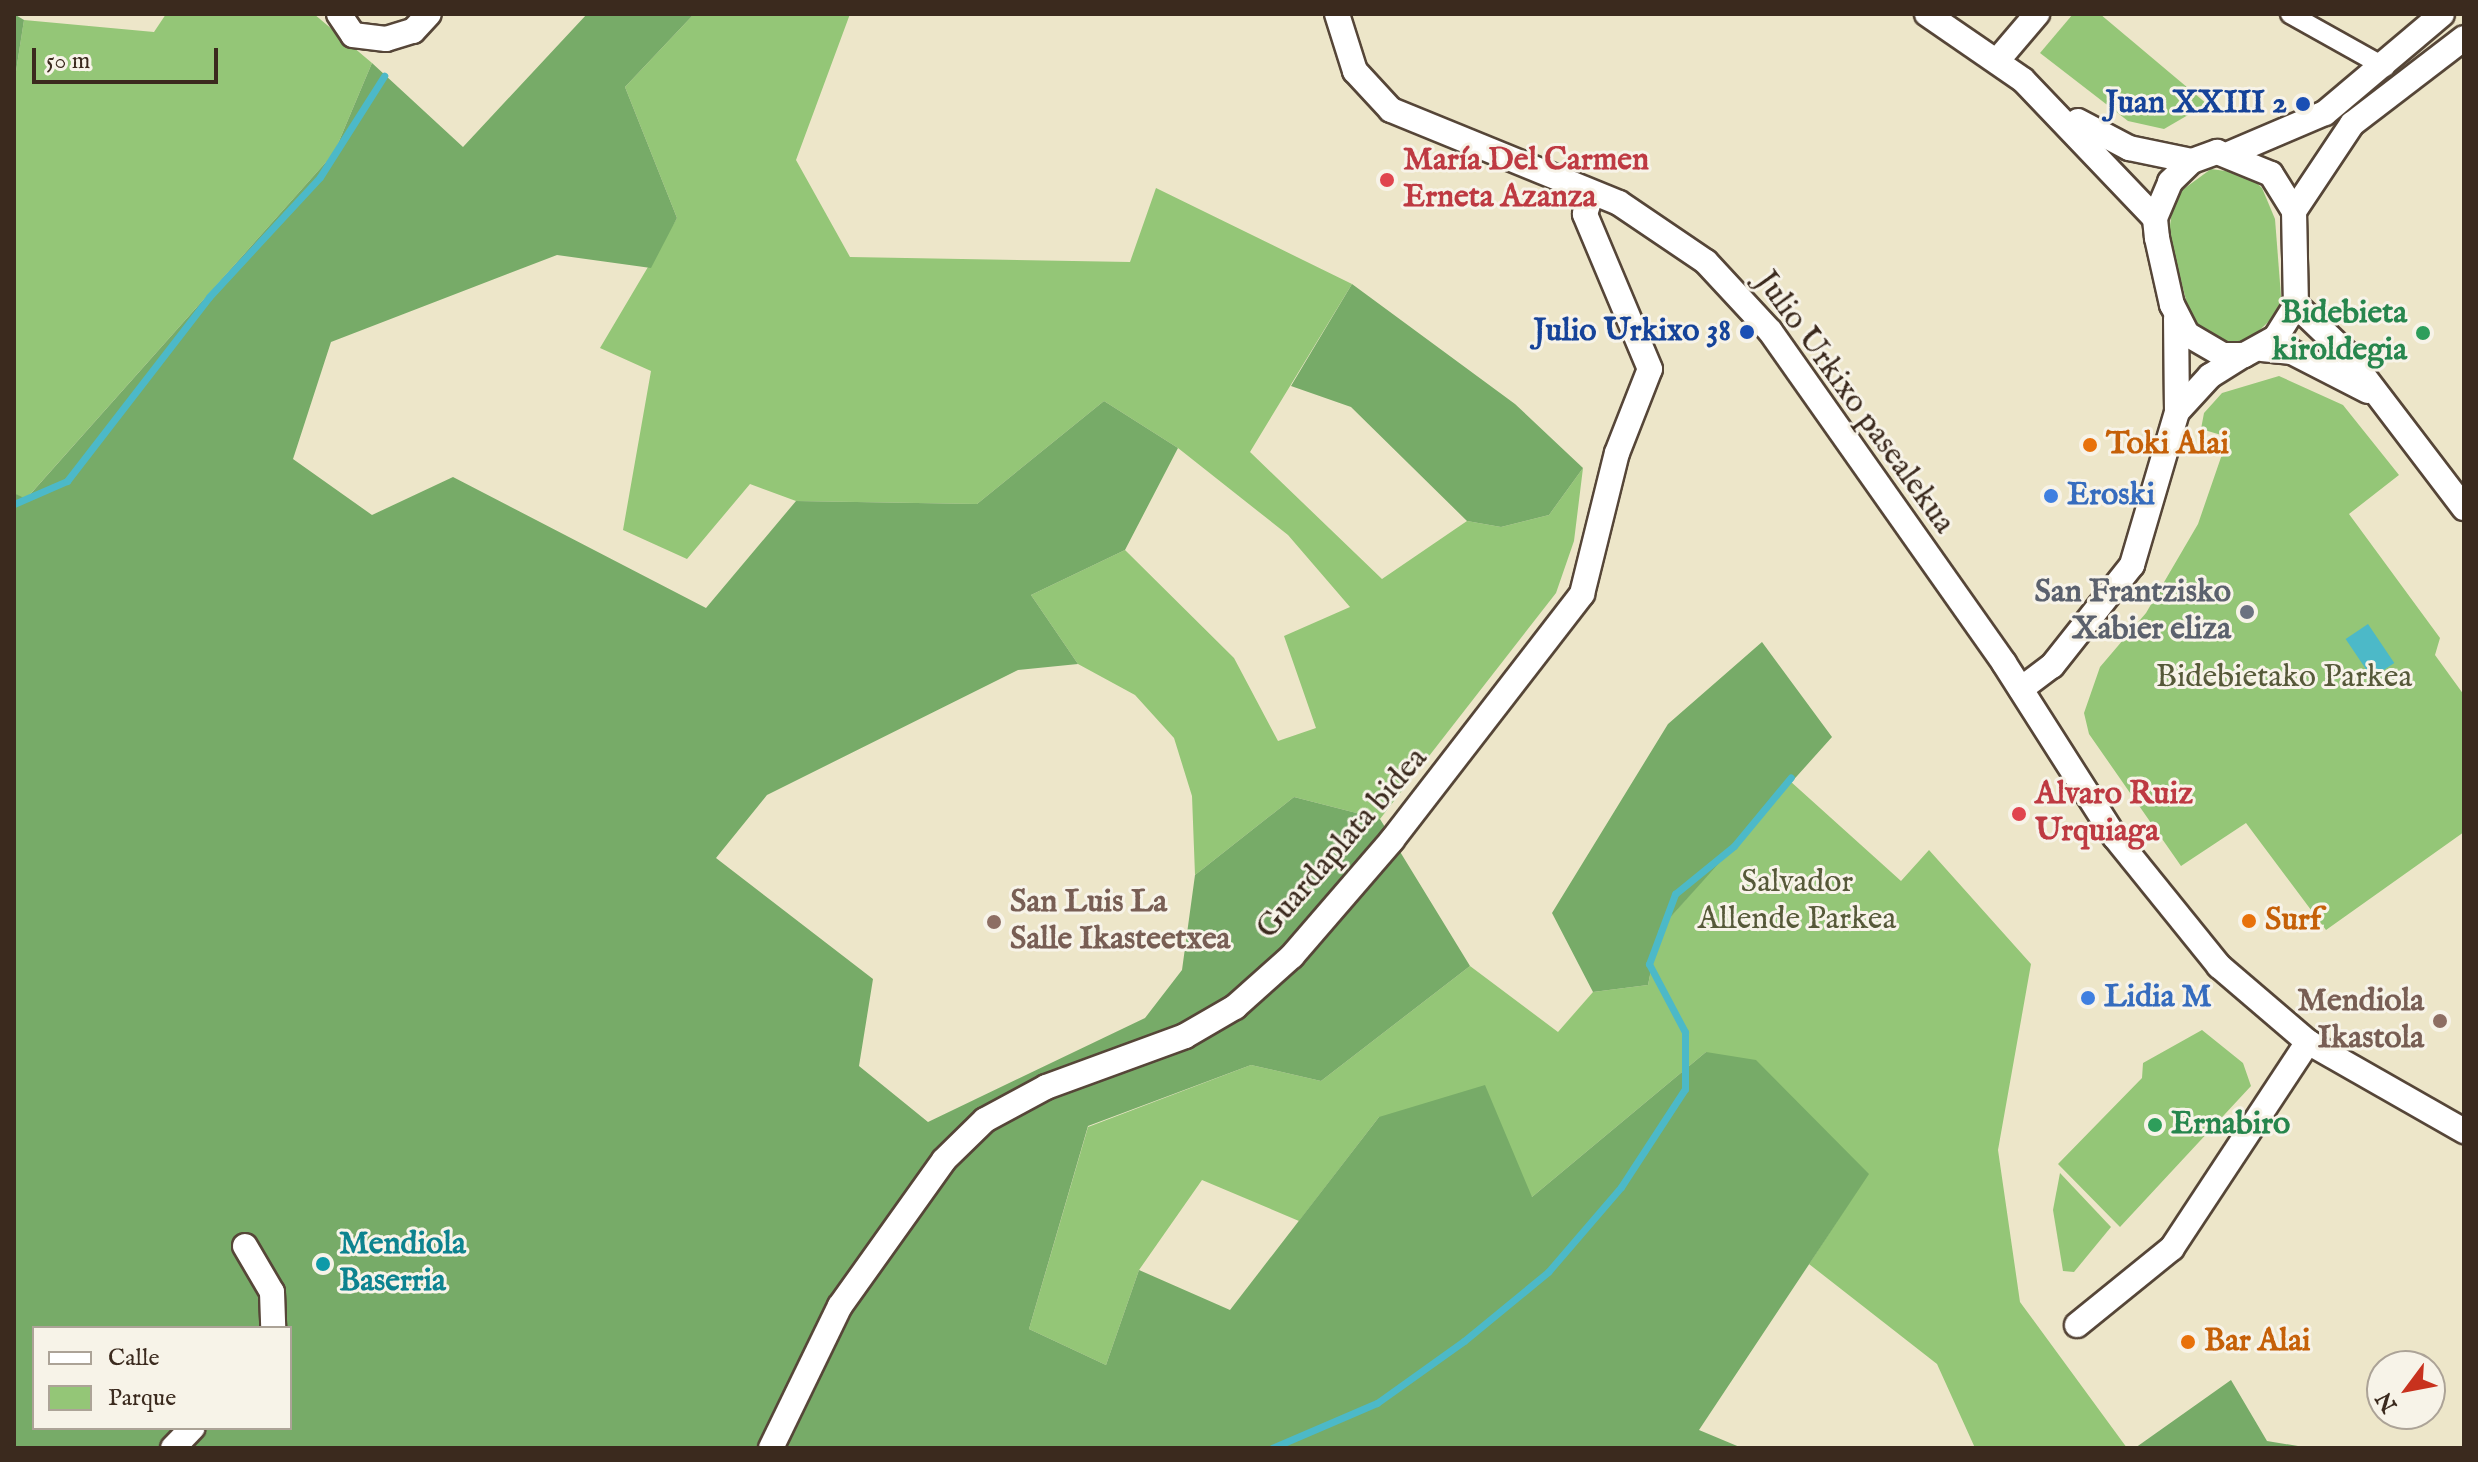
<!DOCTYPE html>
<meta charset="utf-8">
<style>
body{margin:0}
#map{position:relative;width:2478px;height:1462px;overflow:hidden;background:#ede6c9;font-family:"IM FELL English",serif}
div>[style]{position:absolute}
.green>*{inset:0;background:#94c677}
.forest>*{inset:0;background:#77ab68}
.water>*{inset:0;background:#4cb9c8;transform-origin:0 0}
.stream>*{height:7px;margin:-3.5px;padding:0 3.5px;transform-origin:3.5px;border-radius:3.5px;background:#4cb9c8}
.roads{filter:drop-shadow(2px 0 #564638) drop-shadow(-2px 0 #564638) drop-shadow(0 2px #564638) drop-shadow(0 -2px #564638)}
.pedestrian>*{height:18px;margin:-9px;padding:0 9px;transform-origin:9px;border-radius:9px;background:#fff}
.minor>*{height:24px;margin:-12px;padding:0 12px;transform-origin:12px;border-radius:12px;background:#fff}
.dots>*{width:22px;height:22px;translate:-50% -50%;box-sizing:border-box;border:4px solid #f7f3e8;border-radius:50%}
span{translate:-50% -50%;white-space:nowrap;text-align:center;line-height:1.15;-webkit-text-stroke:6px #f7f3e8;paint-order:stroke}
.transit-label{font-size:32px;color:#164399;font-weight:700}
.right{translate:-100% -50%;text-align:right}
.health-label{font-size:32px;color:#be3a42;font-weight:700}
.left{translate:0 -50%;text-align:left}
.leisure-label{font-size:32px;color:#27864d;font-weight:700}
.street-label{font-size:32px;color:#3b2a1e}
.food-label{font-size:32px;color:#c56008;font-weight:700}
.shop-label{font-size:32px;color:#366cbe;font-weight:700}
.worship-label{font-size:32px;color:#5b616d;font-weight:700}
.park-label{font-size:32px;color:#565939}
.education-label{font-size:32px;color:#785e54;font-weight:700}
.culture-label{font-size:32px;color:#0d838f;font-weight:700}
.frame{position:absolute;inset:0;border:16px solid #3b2a1e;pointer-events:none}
.legend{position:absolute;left:32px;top:1326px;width:260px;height:104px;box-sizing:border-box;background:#f7f3e8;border:2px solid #aca397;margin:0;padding:10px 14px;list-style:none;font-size:24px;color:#3b2a1e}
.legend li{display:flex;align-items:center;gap:16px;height:40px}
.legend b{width:40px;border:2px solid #aca397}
.north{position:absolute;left:2366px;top:1350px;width:80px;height:80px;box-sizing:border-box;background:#f7f3e8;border:2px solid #aca397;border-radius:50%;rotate:238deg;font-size:22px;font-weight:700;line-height:32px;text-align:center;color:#3b2a1e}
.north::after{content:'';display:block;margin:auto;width:28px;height:36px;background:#c8321e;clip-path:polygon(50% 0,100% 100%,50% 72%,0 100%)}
.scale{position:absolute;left:32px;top:48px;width:186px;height:36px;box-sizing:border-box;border:4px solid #3b2a1e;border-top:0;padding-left:10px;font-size:24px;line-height:28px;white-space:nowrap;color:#3b2a1e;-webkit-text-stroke:6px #f7f3e8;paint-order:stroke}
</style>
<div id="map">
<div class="green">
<i style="clip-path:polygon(166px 14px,314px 14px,372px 63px,334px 153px,25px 500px,14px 493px,14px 84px,24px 20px,154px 32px)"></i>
<i style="clip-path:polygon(694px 14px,850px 14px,796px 160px,850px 257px,1130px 262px,1156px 188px,1352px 284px,1250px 452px,1382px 579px,1467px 521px,1501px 527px,1549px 515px,1583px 468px,1574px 541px,1556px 593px,1380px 819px,1294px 797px,1195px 875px,1192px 796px,1174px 738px,1135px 695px,1078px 664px,1031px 595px,1125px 550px,1234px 658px,1278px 741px,1316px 728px,1284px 636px,1350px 607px,1288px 535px,1178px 448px,1104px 401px,977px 504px,796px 501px,750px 484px,687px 559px,623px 530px,651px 371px,600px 348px,677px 218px,625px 87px)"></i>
<i style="clip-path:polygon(2073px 14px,2100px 14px,2207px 104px,2164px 129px,2128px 121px,2040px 53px)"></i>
<i style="clip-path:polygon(2211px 169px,2247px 174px,2262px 188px,2275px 219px,2282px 309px,2246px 343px,2223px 344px,2191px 320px,2169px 233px,2174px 196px)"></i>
<i style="clip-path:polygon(2279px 376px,2343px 405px,2399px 475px,2349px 514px,2440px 638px,2435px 655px,2464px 695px,2464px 832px,2326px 930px,2246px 823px,2181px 866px,2089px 734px,2084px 713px,2100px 667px,2146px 613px,2198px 524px,2228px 437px,2201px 429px,2204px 413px,2222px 393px)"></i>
<i style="clip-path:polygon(1790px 781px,1901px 881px,1929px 850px,2031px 964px,1998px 1150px,2020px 1302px,2127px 1448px,1975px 1448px,1937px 1364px,1809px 1264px,1868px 1174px,1706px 1052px,1532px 1197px,1379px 1117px,1299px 1221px,1202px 1180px,1139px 1270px,1106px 1365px,1029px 1329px,1088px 1127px,1251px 1065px,1321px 1081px,1470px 966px,1558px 1032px,1593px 992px,1648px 985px,1659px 930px)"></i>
<i style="clip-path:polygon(2202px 1030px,2243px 1063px,2251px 1086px,2120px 1227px,2058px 1164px,2142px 1078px,2143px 1063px)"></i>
<i style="clip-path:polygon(2060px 1173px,2111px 1227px,2074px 1272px,2063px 1271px,2053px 1210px)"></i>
</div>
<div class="forest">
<i style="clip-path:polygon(14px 14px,24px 20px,14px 84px)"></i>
<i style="clip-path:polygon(evenodd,587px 14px,694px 14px,625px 87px,677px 218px,651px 268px,557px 255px,331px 342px,293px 459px,372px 515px,453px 477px,706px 608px,796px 501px,977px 504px,1104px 401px,1178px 448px,1125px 550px,1031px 595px,1078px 664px,1018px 670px,767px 795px,716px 858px,873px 979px,859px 1066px,928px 1122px,1145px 1018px,1182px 970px,1195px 875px,1294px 797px,1380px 819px,1470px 966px,1321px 1081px,1251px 1065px,1088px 1126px,1029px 1329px,1106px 1365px,1139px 1270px,1230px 1310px,1379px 1117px,1485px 1085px,1532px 1197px,1706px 1052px,1756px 1060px,1869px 1174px,1699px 1430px,1742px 1448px,14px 1448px,14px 493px,26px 499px,334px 153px,372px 63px,463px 147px,587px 14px,34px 1328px,290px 1328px,290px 1428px,34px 1428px,34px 1328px)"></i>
<i style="clip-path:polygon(1352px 284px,1515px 404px,1583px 468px,1549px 515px,1501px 527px,1467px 521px,1351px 407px,1291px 386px)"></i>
<i style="clip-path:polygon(1762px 642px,1832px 737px,1659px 930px,1648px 985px,1593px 992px,1552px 913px,1668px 724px)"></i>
<i style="clip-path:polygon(2231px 1380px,2267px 1441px,2310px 1448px,2135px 1448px)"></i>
</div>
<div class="water">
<i style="left:2368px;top:624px;width:47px;height:27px;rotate:56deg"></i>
</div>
<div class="stream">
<i style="left:14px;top:504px;width:58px;rotate:-23.5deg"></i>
<i style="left:67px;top:481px;width:232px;rotate:-52.3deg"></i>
<i style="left:209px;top:297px;width:163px;rotate:-47.2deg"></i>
<i style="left:320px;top:177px;width:120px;rotate:-57.6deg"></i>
<i style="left:1272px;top:1448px;width:114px;rotate:-23.2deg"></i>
<i style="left:1377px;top:1403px;width:107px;rotate:-35.5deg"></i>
<i style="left:1464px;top:1341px;width:109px;rotate:-39.4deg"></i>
<i style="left:1548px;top:1272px;width:112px;rotate:-49.3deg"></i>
<i style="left:1621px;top:1187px;width:117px;rotate:-56.9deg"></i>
<i style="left:1685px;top:1089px;width:57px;rotate:-90deg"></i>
<i style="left:1685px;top:1032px;width:77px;rotate:-117.9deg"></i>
<i style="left:1649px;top:964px;width:75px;rotate:-69.6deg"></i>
<i style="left:1675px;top:894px;width:76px;rotate:-39.1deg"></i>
<i style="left:1734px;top:846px;width:89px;rotate:-50.4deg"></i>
</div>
<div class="roads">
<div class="pedestrian">
<i style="left:2290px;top:14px;width:109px;rotate:29.2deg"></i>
</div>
<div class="minor">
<i style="left:339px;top:14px;width:25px;rotate:56deg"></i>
<i style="left:353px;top:35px;width:33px;rotate:7deg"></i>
<i style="left:386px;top:39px;width:28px;rotate:-17deg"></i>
<i style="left:413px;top:31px;width:23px;rotate:-47deg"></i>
<i style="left:1337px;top:14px;width:60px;rotate:72.5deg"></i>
<i style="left:1355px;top:71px;width:53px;rotate:47.3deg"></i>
<i style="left:1391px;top:110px;width:246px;rotate:22.2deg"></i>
<i style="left:1619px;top:203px;width:105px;rotate:34.1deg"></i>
<i style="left:1706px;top:262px;width:94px;rotate:47.2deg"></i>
<i style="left:1770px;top:331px;width:406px;rotate:54.8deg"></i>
<i style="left:2004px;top:663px;width:206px;rotate:57.5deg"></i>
<i style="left:2115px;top:837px;width:166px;rotate:51.1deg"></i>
<i style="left:2219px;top:966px;width:117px;rotate:40.5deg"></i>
<i style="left:2308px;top:1042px;width:180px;rotate:29.7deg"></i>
<i style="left:1927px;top:14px;width:116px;rotate:34.5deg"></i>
<i style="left:2023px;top:80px;width:191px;rotate:46.3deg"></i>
<i style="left:1997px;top:61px;width:62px;rotate:-49.6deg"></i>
<i style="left:2078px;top:121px;width:58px;rotate:27.9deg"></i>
<i style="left:2129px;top:148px;width:64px;rotate:11.7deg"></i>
<i style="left:2217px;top:152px;width:58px;rotate:22.2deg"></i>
<i style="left:2271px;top:174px;width:44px;rotate:58.1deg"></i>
<i style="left:2294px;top:211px;width:94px;rotate:88.8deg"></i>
<i style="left:2296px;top:305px;width:39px;rotate:122deg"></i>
<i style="left:2275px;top:338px;width:35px;rotate:151deg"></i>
<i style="left:2244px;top:355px;width:21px;rotate:180deg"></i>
<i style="left:2223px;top:355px;width:42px;rotate:-149.7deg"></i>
<i style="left:2187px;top:334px;width:33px;rotate:-117deg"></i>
<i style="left:2172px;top:305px;width:69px;rotate:-102.6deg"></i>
<i style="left:2157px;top:238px;width:20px;rotate:-96deg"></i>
<i style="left:2155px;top:218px;width:39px;rotate:-67deg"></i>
<i style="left:2170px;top:182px;width:30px;rotate:-44deg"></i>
<i style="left:2192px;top:161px;width:27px;rotate:-20deg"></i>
<i style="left:2231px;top:153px;width:102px;rotate:-23.1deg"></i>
<i style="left:2325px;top:113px;width:153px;rotate:-40.2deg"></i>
<i style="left:2294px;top:211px;width:105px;rotate:-56.3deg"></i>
<i style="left:2352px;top:124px;width:141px;rotate:-37.5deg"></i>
<i style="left:2296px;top:305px;width:69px;rotate:43.8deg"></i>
<i style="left:2346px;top:353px;width:195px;rotate:52.7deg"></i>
<i style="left:2262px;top:349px;width:30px;rotate:6deg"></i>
<i style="left:2292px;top:352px;width:85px;rotate:27.2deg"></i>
<i style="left:2177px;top:412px;width:49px;rotate:-47.5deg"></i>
<i style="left:2210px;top:376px;width:40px;rotate:-32deg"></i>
<i style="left:2021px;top:689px;width:39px;rotate:-37deg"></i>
<i style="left:2052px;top:666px;width:129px;rotate:-51.6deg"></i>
<i style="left:2132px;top:565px;width:159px;rotate:-73.6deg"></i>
<i style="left:2177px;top:412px;width:93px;rotate:-90.6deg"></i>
<i style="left:245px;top:1246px;width:53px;rotate:59.6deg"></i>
<i style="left:272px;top:1292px;width:36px;rotate:88deg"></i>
<i style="left:2077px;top:1325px;width:122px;rotate:-39deg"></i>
<i style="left:2172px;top:1248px;width:247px;rotate:-56.6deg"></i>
<i style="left:173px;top:1448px;width:28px;rotate:-46deg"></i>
<i style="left:771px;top:1448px;width:158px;rotate:-64.1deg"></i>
<i style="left:840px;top:1306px;width:179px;rotate:-54.5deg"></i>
<i style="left:944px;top:1160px;width:57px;rotate:-44.3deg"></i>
<i style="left:985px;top:1120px;width:69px;rotate:-28.4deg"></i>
<i style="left:1046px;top:1087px;width:148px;rotate:-20.1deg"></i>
<i style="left:1185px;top:1036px;width:58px;rotate:-30.1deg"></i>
<i style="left:1235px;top:1007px;width:76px;rotate:-41.8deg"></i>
<i style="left:1292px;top:956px;width:153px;rotate:-49.2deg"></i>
<i style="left:1392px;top:840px;width:311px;rotate:-52.3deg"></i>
<i style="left:1582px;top:594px;width:145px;rotate:-76.1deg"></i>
<i style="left:1617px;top:453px;width:90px;rotate:-68.6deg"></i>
<i style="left:1650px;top:369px;width:168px;rotate:-112.8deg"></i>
<i style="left:1585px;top:214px;width:20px;rotate:-72deg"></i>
</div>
</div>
<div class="dots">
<i style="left:2303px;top:104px;background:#1a4fb4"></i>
<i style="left:1387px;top:180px;background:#e0444e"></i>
<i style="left:1747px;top:332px;background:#1a4fb4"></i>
<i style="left:2423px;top:333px;background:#2e9e5b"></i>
<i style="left:2090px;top:445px;background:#e8710a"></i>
<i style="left:2051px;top:496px;background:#3f7fe0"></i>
<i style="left:2247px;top:612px;background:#6b7280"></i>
<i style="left:2019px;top:814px;background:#e0444e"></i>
<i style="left:2249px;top:921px;background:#e8710a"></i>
<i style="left:994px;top:922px;background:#8d6e63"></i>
<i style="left:2088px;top:998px;background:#3f7fe0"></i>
<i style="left:2440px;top:1021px;background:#8d6e63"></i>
<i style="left:2155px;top:1125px;background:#2e9e5b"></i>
<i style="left:323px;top:1264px;background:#0f9aa8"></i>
<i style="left:2188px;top:1342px;background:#e8710a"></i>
</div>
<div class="transit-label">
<span class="right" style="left:2287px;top:104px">Juan XXIII 2</span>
<span class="right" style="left:1731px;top:332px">Julio Urkixo 38</span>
</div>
<div class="health-label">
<span class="left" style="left:1403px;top:180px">María Del Carmen<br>Erneta Azanza</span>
<span class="left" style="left:2035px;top:814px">Alvaro Ruiz<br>Urquiaga</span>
</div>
<div class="leisure-label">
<span class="right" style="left:2407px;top:333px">Bidebieta<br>kiroldegia</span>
<span class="left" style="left:2171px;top:1125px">Ernabiro</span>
</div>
<div class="street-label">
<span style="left:1854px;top:403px;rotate:54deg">Julio Urkixo pasealekua</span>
<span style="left:1343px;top:844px;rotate:-49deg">Guardaplata bidea</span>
</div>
<div class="food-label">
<span class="left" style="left:2106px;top:445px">Toki Alai</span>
<span class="left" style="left:2265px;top:921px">Surf</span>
<span class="left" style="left:2204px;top:1342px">Bar Alai</span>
</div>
<div class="shop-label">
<span class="left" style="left:2067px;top:496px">Eroski</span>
<span class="left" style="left:2104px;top:998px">Lidia M</span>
</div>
<div class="worship-label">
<span class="right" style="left:2231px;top:612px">San Frantzisko<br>Xabier eliza</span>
</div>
<div class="park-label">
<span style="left:2284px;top:678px">Bidebietako Parkea</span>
<span style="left:1797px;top:902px">Salvador<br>Allende Parkea</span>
</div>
<div class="education-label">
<span class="left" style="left:1010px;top:922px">San Luis La<br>Salle Ikasteetxea</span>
<span class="right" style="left:2424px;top:1021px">Mendiola<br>Ikastola</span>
</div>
<div class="culture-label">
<span class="left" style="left:339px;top:1264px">Mendiola<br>Baserria</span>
</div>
<div class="frame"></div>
<ul class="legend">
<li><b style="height:10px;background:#fff"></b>Calle</li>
<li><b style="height:22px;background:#94c677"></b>Parque</li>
</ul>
<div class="north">N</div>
<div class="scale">50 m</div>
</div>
